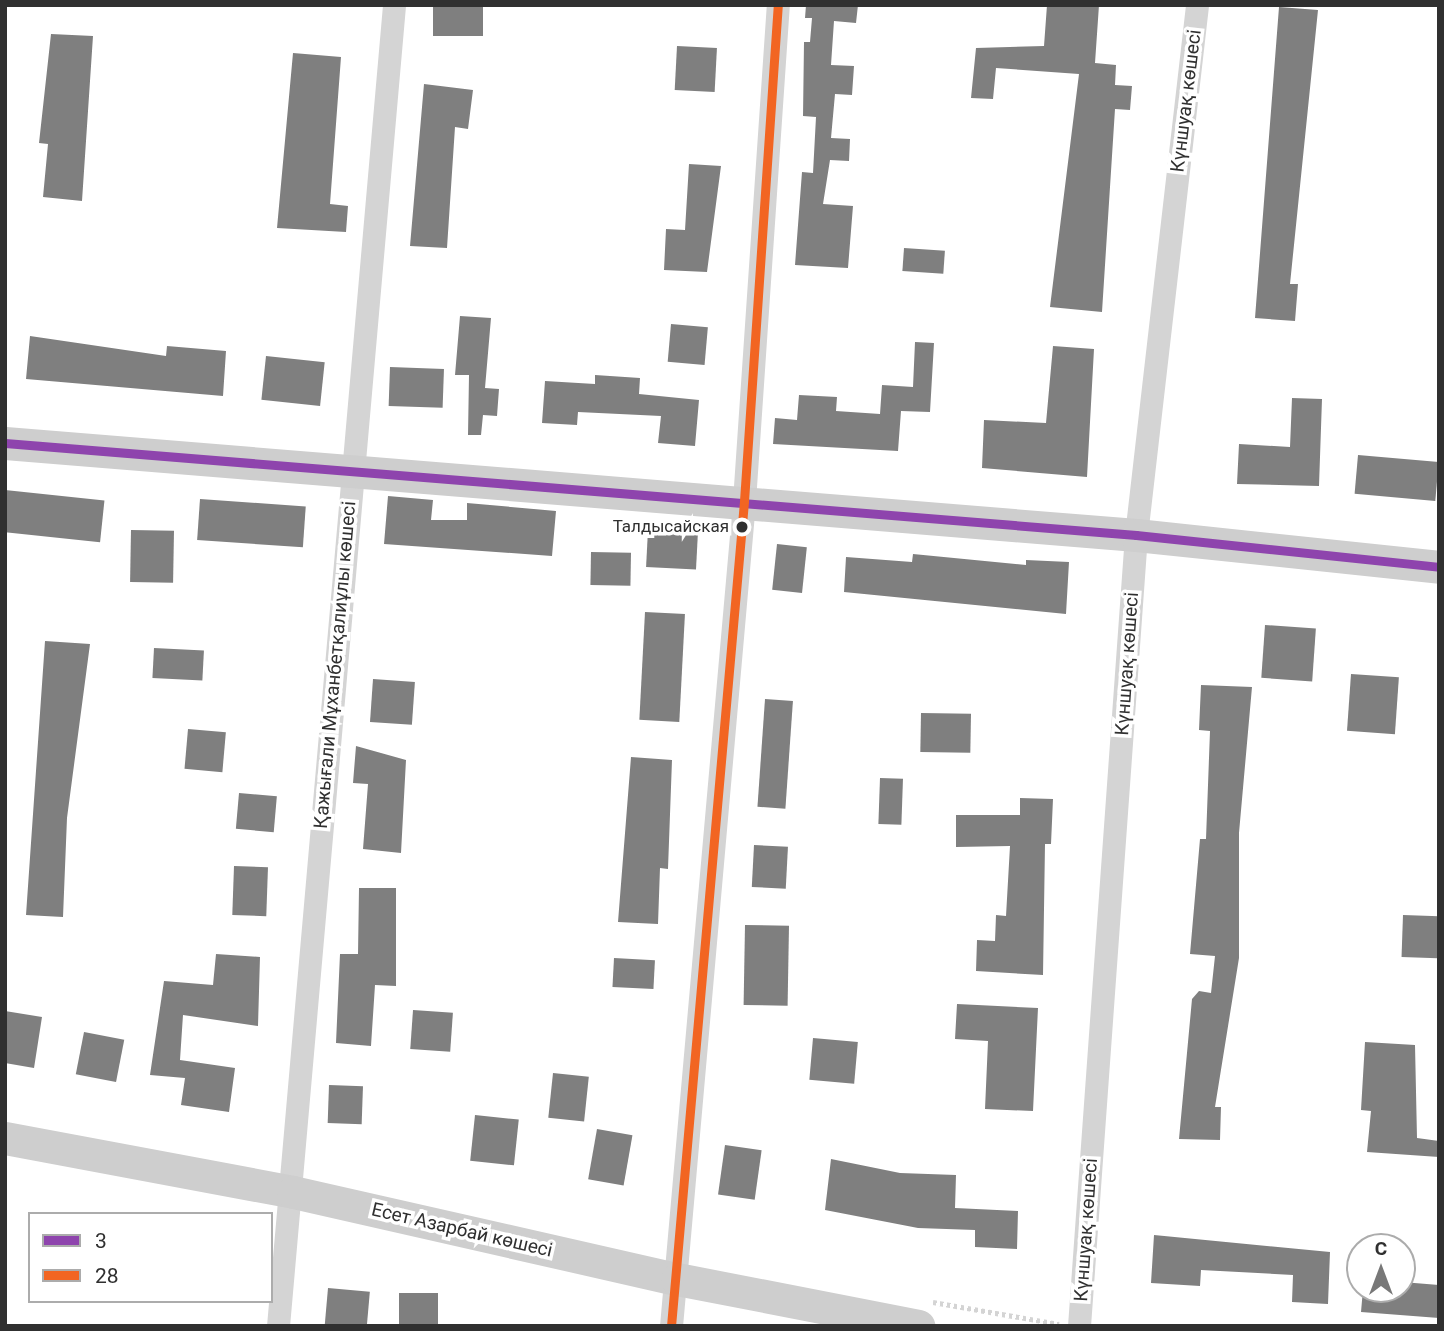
<!DOCTYPE html>
<meta charset="utf-8">
<style>
body{margin:0}
#map{position:relative;width:1444px;height:1331px;overflow:hidden;background:#fff;font-family:Roboto,sans-serif}
div>[style]{position:absolute}
.building>*{inset:0;background:#7f7f7f;transform-origin:0 0}
.path>*{height:4.5px;margin-top:-2.25px;transform-origin:0;background:repeating-linear-gradient(90deg,#d4d4d4 0 3.5px,transparent 0 7px)}
.street>*{height:23px;margin:-11.5px;padding:0 11.5px;transform-origin:11.5px;border-radius:11.5px;background:#d4d4d4}
.secondary>*{height:33px;margin:-16.5px;padding:0 16.5px;transform-origin:16.5px;border-radius:16.5px;background:#cecece}
.bus-1>*{height:9px;margin:-4.5px;padding:0 4.5px;transform-origin:4.5px;border-radius:4.5px;background:#8e44ad}
.bus-2>*{height:9px;margin:-4.5px;padding:0 4.5px;transform-origin:4.5px;border-radius:4.5px;background:#f26522}
.dots>*{width:19px;height:19px;translate:-50% -50%;box-sizing:border-box;border:4px solid #fff;border-radius:50%}
span{translate:-50% -50%;white-space:nowrap;text-align:center;line-height:1.15;-webkit-text-stroke:7px #fff;paint-order:stroke}
.bus-label{font-size:17px;color:#303030}
.right{translate:-100% -50%;text-align:right}
.street-label{font-size:19px;color:#303030}
.frame{position:absolute;inset:0;border:7px solid #303030;pointer-events:none}
.legend{position:absolute;left:28px;top:1212px;width:245px;height:91px;box-sizing:border-box;background:#fff;border:2px solid #acacac;margin:0;padding:9px 12px;list-style:none;font-size:21px;color:#303030}
.legend li{display:flex;align-items:center;gap:14px;height:35px}
.legend b{width:35px;border:2px solid #acacac}
.north{position:absolute;left:1346px;top:1233px;width:70px;height:70px;box-sizing:border-box;background:#fff;border:2px solid #acacac;border-radius:50%;rotate:0deg;font-size:19px;font-weight:700;line-height:28px;text-align:center;color:#303030}
.north::after{content:'';display:block;margin:auto;width:24px;height:32px;background:#787878;clip-path:polygon(50% 0,100% 100%,50% 72%,0 100%)}
</style>
<div id="map">
<div class="building">
<i style="left:433px;top:5px;width:50px;height:31px"></i>
<i style="clip-path:polygon(806px 5px,858px 5px,856px 23px,834px 21px,831px 65px,854px 66px,852px 95px,835px 94px,831px 138px,850px 139px,849px 161px,830px 160px,823px 204px,853px 206px,848px 268px,795px 265px,802px 172px,813px 173px,816px 117px,803px 116px,804px 42px,810px 42px,812px 18px,805px 18px)"></i>
<i style="clip-path:polygon(1047px 5px,1099px 5px,1095px 63px,1116px 65px,1115px 85px,1132px 86px,1130px 110px,1115px 109px,1102px 312px,1050px 307px,1079px 74px,996px 68px,993px 99px,971px 98px,976px 48px,1044px 46px)"></i>
<i style="clip-path:polygon(1279px 7px,1318px 10px,1290px 284px,1298px 284px,1295px 321px,1255px 318px)"></i>
<i style="clip-path:polygon(51px 34px,93px 36px,82px 201px,43px 197px,48px 144px,39px 143px)"></i>
<i style="left:677px;top:46px;width:40px;height:44px;rotate:3deg"></i>
<i style="clip-path:polygon(293px 53px,341px 57px,330px 204px,348px 206px,346px 232px,277px 228px)"></i>
<i style="clip-path:polygon(424px 84px,473px 90px,468px 129px,455px 127px,447px 248px,410px 246px)"></i>
<i style="clip-path:polygon(689px 164px,721px 166px,707px 272px,664px 270px,666px 229px,685px 230px)"></i>
<i style="left:904px;top:248px;width:41px;height:23px;rotate:4deg"></i>
<i style="clip-path:polygon(460px 316px,491px 318px,485px 388px,499px 389px,497px 416px,483px 415px,481px 435px,468px 435px,469px 375px,455px 375px)"></i>
<i style="left:671px;top:324px;width:37px;height:38px;rotate:5deg"></i>
<i style="clip-path:polygon(30px 336px,166px 356px,167px 346px,226px 351px,223px 396px,26px 379px)"></i>
<i style="clip-path:polygon(915px 342px,934px 343px,930px 412px,901px 411px,898px 451px,773px 444px,775px 418px,797px 420px,799px 395px,837px 397px,836px 411px,880px 414px,882px 385px,913px 387px)"></i>
<i style="clip-path:polygon(1053px 346px,1094px 349px,1087px 477px,982px 468px,984px 420px,1046px 423px)"></i>
<i style="left:266px;top:356px;width:59px;height:44px;rotate:6deg"></i>
<i style="left:390px;top:367px;width:54px;height:39px;rotate:2deg"></i>
<i style="clip-path:polygon(595px 375px,640px 378px,639px 394px,699px 400px,695px 446px,658px 443px,661px 416px,578px 412px,577px 425px,542px 423px,545px 381px,595px 384px)"></i>
<i style="clip-path:polygon(1292px 398px,1322px 399px,1319px 486px,1237px 484px,1239px 444px,1290px 447px)"></i>
<i style="left:1358px;top:455px;width:81px;height:39px;rotate:5deg"></i>
<i style="left:5px;top:490px;width:100px;height:42px;rotate:6deg"></i>
<i style="clip-path:polygon(388px 496px,433px 500px,431px 520px,467px 520px,467px 503px,556px 511px,552px 556px,384px 544px)"></i>
<i style="left:200px;top:499px;width:106px;height:41px;rotate:4deg"></i>
<i style="left:131px;top:530px;width:43px;height:52px;rotate:1deg"></i>
<i style="left:648px;top:530px;width:50px;height:37px;rotate:3deg"></i>
<i style="left:777px;top:544px;width:30px;height:46px;rotate:6deg"></i>
<i style="left:591px;top:552px;width:40px;height:33px;rotate:1deg"></i>
<i style="clip-path:polygon(913px 554px,1026px 565px,1026px 560px,1069px 562px,1066px 614px,844px 592px,846px 557px,912px 562px)"></i>
<i style="left:645px;top:612px;width:40px;height:108px;rotate:3deg"></i>
<i style="left:1265px;top:625px;width:51px;height:53px;rotate:4deg"></i>
<i style="clip-path:polygon(45px 641px,90px 644px,67px 818px,63px 917px,26px 915px)"></i>
<i style="left:154px;top:648px;width:50px;height:30px;rotate:3deg"></i>
<i style="left:1351px;top:674px;width:48px;height:57px;rotate:4deg"></i>
<i style="left:373px;top:679px;width:42px;height:43px;rotate:4deg"></i>
<i style="clip-path:polygon(1201px 685px,1252px 687px,1239px 833px,1239px 958px,1215px 1107px,1221px 1107px,1220px 1140px,1179px 1139px,1192px 999px,1199px 991px,1211px 993px,1215px 956px,1190px 954px,1200px 839px,1206px 839px,1210px 731px,1199px 730px)"></i>
<i style="left:765px;top:699px;width:28px;height:108px;rotate:4deg"></i>
<i style="left:921px;top:713px;width:50px;height:39px;rotate:1deg"></i>
<i style="left:188px;top:729px;width:38px;height:40px;rotate:5deg"></i>
<i style="clip-path:polygon(356px 746px,406px 760px,401px 853px,363px 849px,368px 784px,353px 783px)"></i>
<i style="clip-path:polygon(631px 757px,672px 760px,668px 869px,660px 868px,658px 924px,618px 922px)"></i>
<i style="left:880px;top:778px;width:23px;height:46px;rotate:2deg"></i>
<i style="left:239px;top:793px;width:38px;height:36px;rotate:5deg"></i>
<i style="clip-path:polygon(1020px 798px,1053px 799px,1051px 844px,1045px 844px,1043px 975px,976px 971px,977px 940px,995px 941px,996px 915px,1006px 916px,1010px 846px,956px 847px,956px 815px,1020px 815px)"></i>
<i style="left:754px;top:845px;width:34px;height:42px;rotate:3deg"></i>
<i style="left:234px;top:866px;width:34px;height:49px;rotate:2deg"></i>
<i style="clip-path:polygon(359px 888px,396px 888px,396px 986px,375px 985px,371px 1046px,336px 1043px,340px 954px,358px 954px)"></i>
<i style="left:1403px;top:915px;width:36px;height:42px;rotate:2deg"></i>
<i style="left:745px;top:925px;width:44px;height:80px;rotate:1deg"></i>
<i style="clip-path:polygon(216px 954px,260px 957px,258px 1026px,183px 1015px,180px 1060px,235px 1068px,229px 1112px,181px 1105px,185px 1078px,150px 1075px,164px 981px,213px 985px)"></i>
<i style="left:614px;top:958px;width:41px;height:29px;rotate:3deg"></i>
<i style="clip-path:polygon(957px 1004px,1038px 1008px,1033px 1111px,985px 1109px,988px 1041px,955px 1039px)"></i>
<i style="left:413px;top:1010px;width:40px;height:39px;rotate:4deg"></i>
<i style="clip-path:polygon(5px 1011px,42px 1017px,34px 1068px,5px 1063px)"></i>
<i style="left:84px;top:1032px;width:41px;height:43px;rotate:11deg"></i>
<i style="left:813px;top:1038px;width:45px;height:42px;rotate:5deg"></i>
<i style="clip-path:polygon(1365px 1042px,1415px 1045px,1417px 1138px,1439px 1141px,1439px 1157px,1367px 1152px,1371px 1111px,1361px 1110px)"></i>
<i style="left:553px;top:1073px;width:36px;height:45px;rotate:6deg"></i>
<i style="left:329px;top:1085px;width:34px;height:38px;rotate:2deg"></i>
<i style="left:475px;top:1115px;width:44px;height:46px;rotate:6deg"></i>
<i style="left:597px;top:1129px;width:36px;height:51px;rotate:10deg"></i>
<i style="left:725px;top:1145px;width:37px;height:50px;rotate:8deg"></i>
<i style="clip-path:polygon(831px 1159px,900px 1173px,956px 1175px,955px 1208px,1018px 1211px,1017px 1249px,975px 1247px,975px 1230px,918px 1228px,825px 1210px)"></i>
<i style="clip-path:polygon(1154px 1235px,1330px 1252px,1328px 1304px,1292px 1302px,1293px 1275px,1201px 1270px,1200px 1286px,1151px 1283px)"></i>
<i style="clip-path:polygon(1402px 1282px,1439px 1285px,1439px 1318px,1361px 1312px,1363px 1289px,1402px 1289px)"></i>
<i style="left:328px;top:1288px;width:42px;height:37px;rotate:5deg"></i>
<i style="left:399px;top:1293px;width:39px;height:33px"></i>
</div>
<div class="path">
<i style="left:933px;top:1302px;width:128px;rotate:9.9deg"></i>
</div>
<div class="street">
<i style="left:278px;top:1326px;width:1326px;rotate:-84.98deg"></i>
<i style="left:671px;top:1326px;width:828px;rotate:-84.94deg"></i>
<i style="left:744px;top:501px;width:497px;rotate:-86.1deg"></i>
<i style="left:1079px;top:1326px;width:793px;rotate:-85.88deg"></i>
<i style="left:1136px;top:535px;width:533px;rotate:-83.43deg"></i>
</div>
<div class="secondary">
<i style="left:5px;top:443px;width:1135px;rotate:4.65deg"></i>
<i style="left:1136px;top:535px;width:305px;rotate:6deg"></i>
<i style="left:5px;top:1138px;width:293px;rotate:10.6deg"></i>
<i style="left:293px;top:1192px;width:394px;rotate:12.8deg"></i>
<i style="left:677px;top:1279px;width:246px;rotate:11deg"></i>
</div>
<div class="bus-1">
<i style="left:5px;top:443px;width:1135px;rotate:4.65deg"></i>
<i style="left:1136px;top:535px;width:305px;rotate:6deg"></i>
</div>
<div class="bus-2">
<i style="left:671px;top:1326px;width:828px;rotate:-84.94deg"></i>
<i style="left:744px;top:501px;width:497px;rotate:-86.1deg"></i>
</div>
<div class="dots">
<i style="left:742px;top:527px;background:#303030"></i>
</div>
<div class="bus-label">
<span class="right" style="left:729px;top:527px">Талдысайская</span>
</div>
<div class="street-label">
<span style="left:1186px;top:101px;rotate:-83deg">Күншуақ көшесі</span>
<span style="left:1127px;top:664px;rotate:-86deg">Күншуақ көшесі</span>
<span style="left:335px;top:665px;rotate:-85deg">Қажығали Мұханбетқалиұлы көшесі</span>
<span style="left:462px;top:1230px;rotate:13deg">Есет Азарбай көшесі</span>
<span style="left:1086px;top:1230px;rotate:-86deg">Күншуақ көшесі</span>
</div>
<div class="frame"></div>
<ul class="legend">
<li><b style="height:9px;background:#8e44ad"></b>3</li>
<li><b style="height:9px;background:#f26522"></b>28</li>
</ul>
<div class="north">С</div>
</div>
